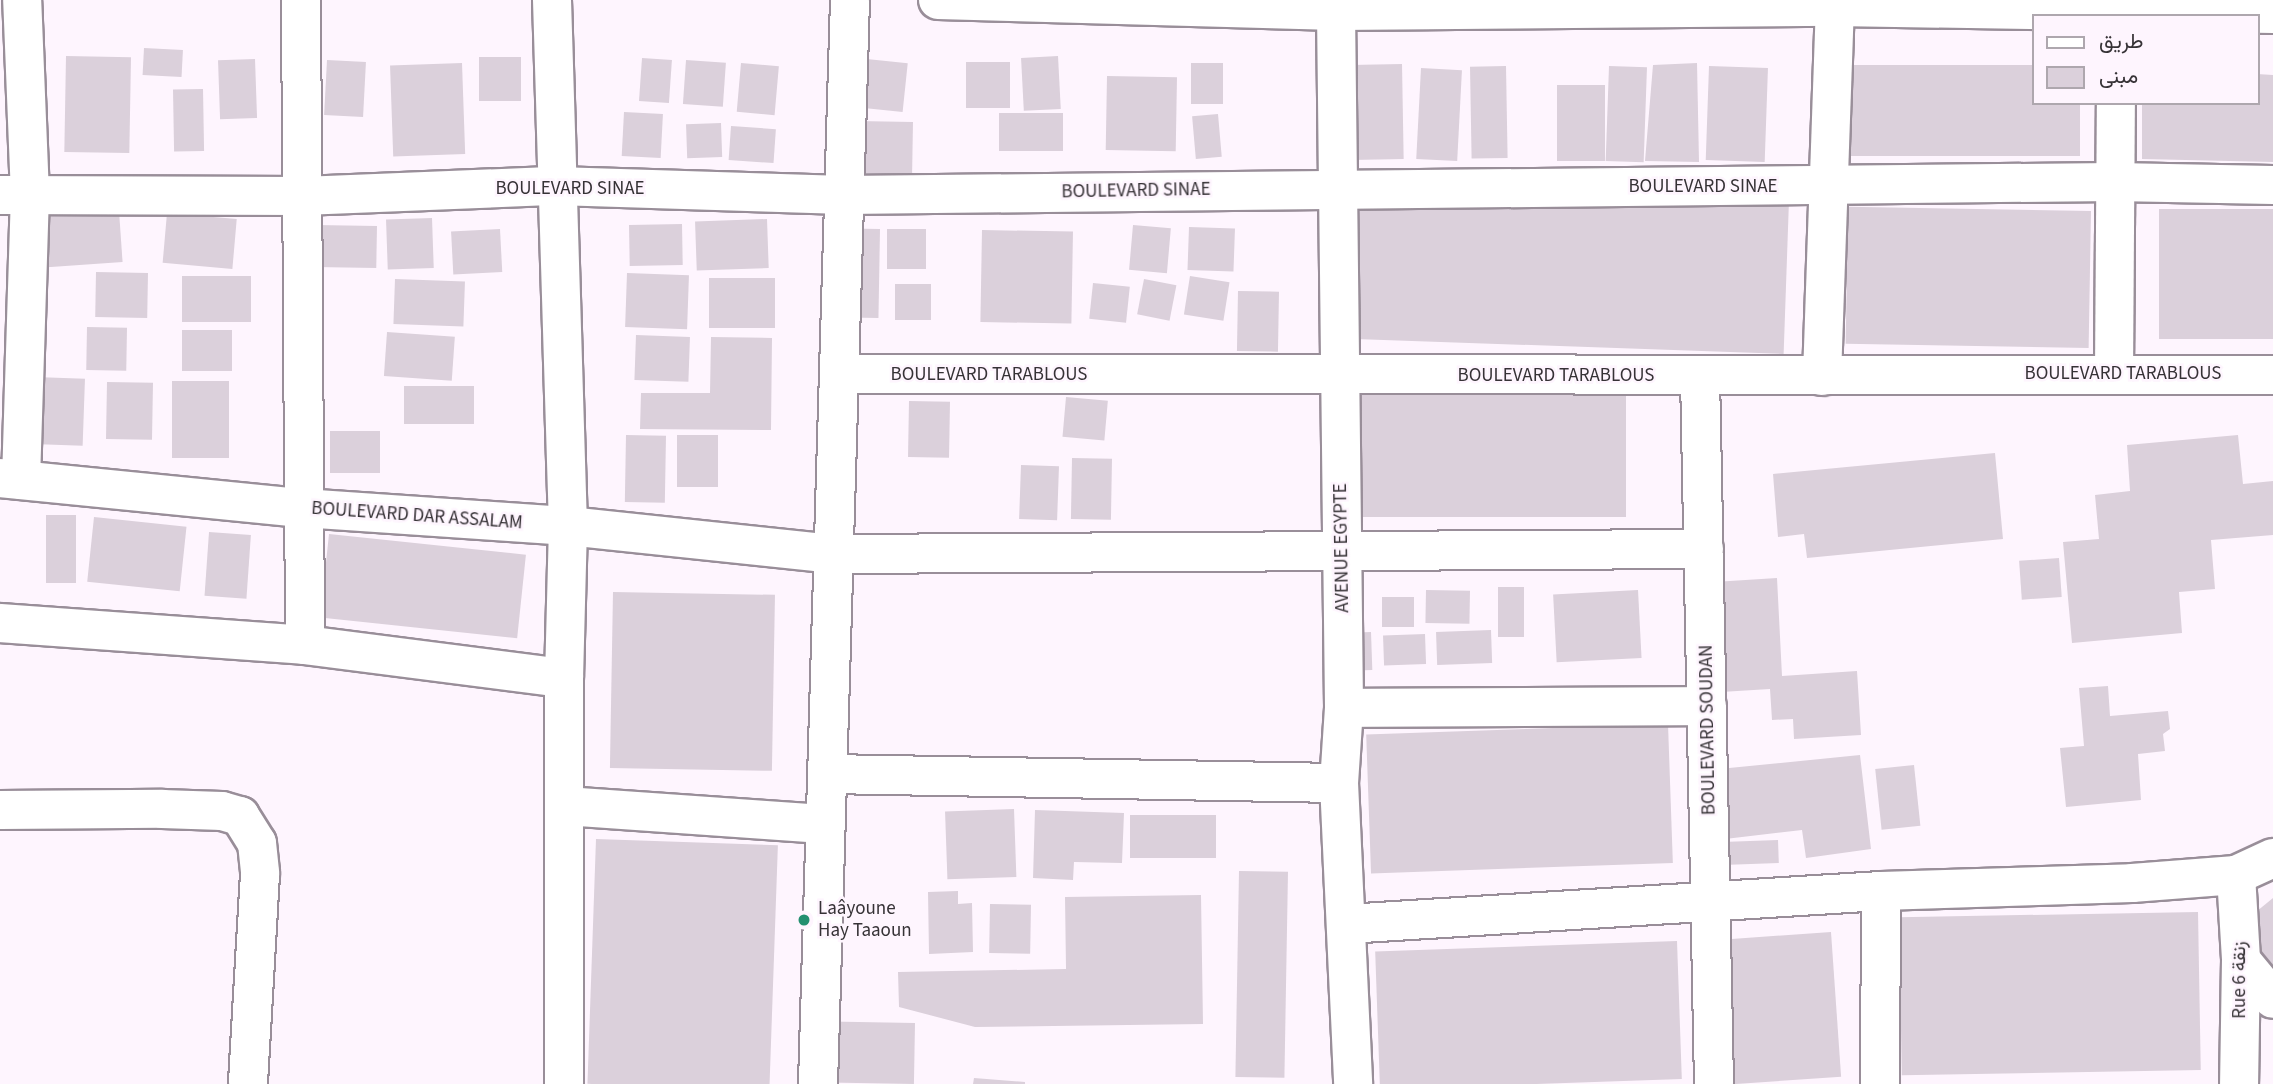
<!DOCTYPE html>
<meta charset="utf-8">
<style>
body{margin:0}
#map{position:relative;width:2273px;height:1084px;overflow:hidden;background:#fef5fe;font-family:"Source Sans 3",Vazirmatn,sans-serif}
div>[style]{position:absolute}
.building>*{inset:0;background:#dbd0db;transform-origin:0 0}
.roads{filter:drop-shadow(2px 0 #998e99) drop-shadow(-2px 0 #998e99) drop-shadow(0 2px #998e99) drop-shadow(0 -2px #998e99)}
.minor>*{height:38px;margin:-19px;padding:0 19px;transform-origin:19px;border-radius:19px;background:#fff}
.major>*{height:38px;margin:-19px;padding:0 19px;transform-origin:19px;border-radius:19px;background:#fff}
.dots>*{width:19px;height:19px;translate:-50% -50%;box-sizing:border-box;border:4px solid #fef5fe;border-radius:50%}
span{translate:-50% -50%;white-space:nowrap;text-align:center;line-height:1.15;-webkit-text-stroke:5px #fef5fe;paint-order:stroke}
.street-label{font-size:19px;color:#363236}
.poi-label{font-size:19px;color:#363236}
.left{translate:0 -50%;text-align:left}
.legend{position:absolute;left:2032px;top:14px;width:228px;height:91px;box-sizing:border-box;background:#fef5fe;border:2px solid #aea7ae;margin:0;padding:9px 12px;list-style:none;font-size:21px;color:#363236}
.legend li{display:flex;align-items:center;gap:14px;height:35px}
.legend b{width:35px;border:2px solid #aea7ae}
</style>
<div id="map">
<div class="building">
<i style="left:144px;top:48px;width:39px;height:27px;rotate:3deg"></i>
<i style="left:66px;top:56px;width:65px;height:96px;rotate:1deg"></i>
<i style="left:1058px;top:56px;width:53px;height:37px;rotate:87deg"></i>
<i style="left:479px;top:57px;width:42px;height:44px"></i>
<i style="left:642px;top:58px;width:30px;height:43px;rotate:4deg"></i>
<i style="left:857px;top:58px;width:51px;height:49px;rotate:6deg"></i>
<i style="left:255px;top:59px;width:59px;height:37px;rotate:88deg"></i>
<i style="left:327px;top:60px;width:39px;height:55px;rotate:3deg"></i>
<i style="left:686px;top:60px;width:40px;height:44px;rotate:4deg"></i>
<i style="left:966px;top:62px;width:44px;height:46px"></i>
<i style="left:462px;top:63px;width:91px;height:72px;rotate:88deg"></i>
<i style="left:741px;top:63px;width:38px;height:49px;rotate:5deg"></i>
<i style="left:1191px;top:63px;width:32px;height:41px"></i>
<i style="clip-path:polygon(1697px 63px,1699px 162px,1645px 161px,1653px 65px)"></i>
<i style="left:1402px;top:64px;width:95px;height:52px;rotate:89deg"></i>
<i style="clip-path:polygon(1846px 65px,2033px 65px,2033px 103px,2080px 103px,2080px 156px,1846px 156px)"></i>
<i style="left:1506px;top:66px;width:92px;height:36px;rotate:89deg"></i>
<i style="left:1609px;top:66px;width:38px;height:95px;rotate:2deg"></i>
<i style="left:1709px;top:66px;width:59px;height:94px;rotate:2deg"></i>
<i style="left:1421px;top:68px;width:41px;height:91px;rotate:3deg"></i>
<i style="clip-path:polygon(2257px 74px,2273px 75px,2273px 162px,2142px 159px,2142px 103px,2257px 103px)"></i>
<i style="left:1107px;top:76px;width:70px;height:74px;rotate:1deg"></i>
<i style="left:1557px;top:85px;width:48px;height:76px"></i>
<i style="left:203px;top:89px;width:62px;height:30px;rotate:89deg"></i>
<i style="left:624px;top:112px;width:39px;height:44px;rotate:3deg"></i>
<i style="left:1063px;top:113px;width:38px;height:64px;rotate:90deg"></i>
<i style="left:1218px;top:114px;width:43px;height:26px;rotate:85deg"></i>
<i style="left:857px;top:121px;width:56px;height:61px;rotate:1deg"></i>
<i style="left:721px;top:123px;width:34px;height:35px;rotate:88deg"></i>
<i style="left:731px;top:126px;width:45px;height:34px;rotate:4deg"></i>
<i style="left:1789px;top:200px;width:154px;height:429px;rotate:92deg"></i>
<i style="left:2273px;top:209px;width:130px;height:114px;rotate:90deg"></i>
<i style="left:119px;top:211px;width:51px;height:79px;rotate:86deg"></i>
<i style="left:2091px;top:211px;width:137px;height:243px;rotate:91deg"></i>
<i style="left:167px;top:213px;width:70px;height:50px;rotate:5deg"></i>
<i style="left:432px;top:218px;width:50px;height:46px;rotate:88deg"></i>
<i style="left:767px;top:219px;width:49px;height:72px;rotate:88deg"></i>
<i style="left:682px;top:224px;width:41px;height:53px;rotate:89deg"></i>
<i style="left:316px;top:225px;width:61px;height:42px;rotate:1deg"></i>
<i style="left:1133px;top:225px;width:38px;height:45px;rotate:5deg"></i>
<i style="left:1189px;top:227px;width:46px;height:43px;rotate:2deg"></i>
<i style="left:500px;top:229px;width:43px;height:49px;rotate:87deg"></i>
<i style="left:880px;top:229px;width:89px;height:30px;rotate:91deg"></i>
<i style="left:887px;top:229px;width:39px;height:40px"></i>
<i style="left:982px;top:230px;width:91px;height:92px;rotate:1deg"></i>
<i style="left:96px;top:272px;width:52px;height:45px;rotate:1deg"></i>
<i style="left:627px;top:273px;width:62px;height:54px;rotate:2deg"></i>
<i style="left:182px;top:276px;width:69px;height:46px"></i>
<i style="left:1190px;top:276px;width:40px;height:39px;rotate:9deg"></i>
<i style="left:775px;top:278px;width:50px;height:66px;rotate:90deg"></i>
<i style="left:395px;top:279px;width:70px;height:45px;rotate:2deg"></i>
<i style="left:1144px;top:279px;width:33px;height:36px;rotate:11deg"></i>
<i style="left:1093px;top:283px;width:37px;height:36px;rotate:6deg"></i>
<i style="left:895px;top:284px;width:36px;height:36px"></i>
<i style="left:1238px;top:291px;width:41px;height:60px;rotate:1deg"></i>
<i style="left:87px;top:327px;width:40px;height:43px;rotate:1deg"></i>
<i style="left:182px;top:330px;width:50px;height:41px"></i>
<i style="left:387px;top:332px;width:68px;height:44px;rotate:4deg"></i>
<i style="left:636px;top:335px;width:54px;height:45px;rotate:2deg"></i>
<i style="clip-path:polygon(711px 337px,772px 338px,771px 430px,640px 429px,641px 393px,710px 393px)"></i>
<i style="left:35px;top:377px;width:50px;height:67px;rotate:2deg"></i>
<i style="left:172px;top:381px;width:57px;height:77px"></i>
<i style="left:107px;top:382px;width:46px;height:57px;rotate:1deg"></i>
<i style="left:474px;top:386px;width:38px;height:70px;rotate:90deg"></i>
<i style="left:1626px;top:394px;width:123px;height:270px;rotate:90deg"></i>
<i style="left:1066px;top:397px;width:42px;height:40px;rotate:5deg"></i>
<i style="left:909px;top:401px;width:41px;height:56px;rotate:1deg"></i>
<i style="left:330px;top:431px;width:50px;height:42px"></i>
<i style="left:626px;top:435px;width:40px;height:67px;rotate:1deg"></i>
<i style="left:677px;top:435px;width:41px;height:52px"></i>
<i style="clip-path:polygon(2238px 435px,2243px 484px,2273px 481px,2273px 535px,2211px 540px,2215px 589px,2179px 592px,2182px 633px,2072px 643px,2063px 542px,2099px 539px,2095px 495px,2130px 491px,2127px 445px)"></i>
<i style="clip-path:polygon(1995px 453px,2003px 539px,1807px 558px,1804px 534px,1778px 537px,1773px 474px)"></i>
<i style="left:1072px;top:458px;width:40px;height:61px;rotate:1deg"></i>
<i style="left:1021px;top:465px;width:38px;height:54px;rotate:2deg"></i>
<i style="left:76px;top:515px;width:68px;height:30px;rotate:90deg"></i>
<i style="left:94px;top:517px;width:93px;height:65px;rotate:6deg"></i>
<i style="left:209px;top:532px;width:42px;height:64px;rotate:4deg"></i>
<i style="left:329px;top:534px;width:198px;height:84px;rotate:6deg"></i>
<i style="left:2059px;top:558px;width:39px;height:40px;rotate:86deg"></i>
<i style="clip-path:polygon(1777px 578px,1782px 676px,1857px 671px,1861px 735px,1794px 739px,1793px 719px,1772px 720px,1770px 689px,1721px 692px,1714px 582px)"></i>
<i style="left:1498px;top:587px;width:26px;height:50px"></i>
<i style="left:1426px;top:590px;width:44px;height:33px;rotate:1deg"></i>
<i style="left:1638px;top:590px;width:68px;height:85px;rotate:87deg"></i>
<i style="left:613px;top:592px;width:162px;height:176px;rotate:1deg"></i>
<i style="left:1382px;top:597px;width:32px;height:30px"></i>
<i style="left:1491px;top:630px;width:33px;height:55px;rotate:88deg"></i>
<i style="left:1371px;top:632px;width:38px;height:23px;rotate:88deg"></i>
<i style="left:1425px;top:634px;width:30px;height:42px;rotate:88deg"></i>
<i style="clip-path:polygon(2108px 686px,2110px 716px,2168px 711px,2170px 729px,2163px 734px,2165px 751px,2138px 754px,2141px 800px,2066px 807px,2060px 748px,2084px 746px,2079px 688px)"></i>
<i style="left:1668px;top:724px;width:139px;height:302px;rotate:88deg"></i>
<i style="clip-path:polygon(1860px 755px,1871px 849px,1806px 858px,1802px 830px,1725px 839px,1719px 769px)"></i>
<i style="left:1914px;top:765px;width:61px;height:39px;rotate:84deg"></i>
<i style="left:1014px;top:809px;width:68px;height:69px;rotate:88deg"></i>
<i style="clip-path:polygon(1035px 810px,1124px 813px,1122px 863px,1074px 862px,1073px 880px,1033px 878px)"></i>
<i style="left:1130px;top:815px;width:86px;height:43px"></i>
<i style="left:596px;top:839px;width:182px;height:245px;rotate:2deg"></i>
<i style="left:1778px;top:840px;width:23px;height:49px;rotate:88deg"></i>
<i style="left:1239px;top:871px;width:49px;height:206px;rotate:1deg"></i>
<i style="clip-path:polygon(958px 891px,958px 904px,972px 903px,973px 952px,929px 954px,928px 892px)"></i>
<i style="clip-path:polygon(1201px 895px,1203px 1024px,975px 1027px,899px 1007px,898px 972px,1066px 969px,1065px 897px)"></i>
<i style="clip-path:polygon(2273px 898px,2273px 965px,2240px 925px)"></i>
<i style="left:990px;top:904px;width:41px;height:49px;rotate:1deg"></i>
<i style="left:2198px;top:912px;width:158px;height:299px;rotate:89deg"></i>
<i style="left:1831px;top:932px;width:145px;height:110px;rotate:86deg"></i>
<i style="left:1677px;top:941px;width:138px;height:302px;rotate:88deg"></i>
<i style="left:915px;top:1023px;width:61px;height:85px;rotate:91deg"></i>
<i style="clip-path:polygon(974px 1078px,1025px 1082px,1025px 1084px,973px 1084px)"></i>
</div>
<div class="roads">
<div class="minor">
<i style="left:301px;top:0;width:645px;rotate:89.64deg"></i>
<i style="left:552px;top:0;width:526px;rotate:88.26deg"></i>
<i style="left:568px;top:526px;width:152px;rotate:91.5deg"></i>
<i style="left:564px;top:678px;width:406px;rotate:90deg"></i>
<i style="left:1336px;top:11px;width:697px;rotate:89.34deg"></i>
<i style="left:1344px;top:708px;width:75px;rotate:93.8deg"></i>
<i style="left:1339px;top:783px;width:301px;rotate:87.3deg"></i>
<i style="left:0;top:195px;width:302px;rotate:0.2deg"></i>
<i style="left:302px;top:196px;width:254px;rotate:-2.3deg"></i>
<i style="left:556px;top:186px;width:288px;rotate:1.8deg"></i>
<i style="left:844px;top:195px;width:1271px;rotate:-0.59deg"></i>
<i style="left:2115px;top:182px;width:158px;rotate:1.1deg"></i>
<i style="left:2114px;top:373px;width:270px;rotate:-89.6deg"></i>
<i style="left:839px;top:374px;width:1434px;rotate:0.04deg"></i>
<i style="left:1700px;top:375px;width:709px;rotate:88.87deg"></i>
<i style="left:1822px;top:376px;width:369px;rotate:-88deg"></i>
<i style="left:0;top:478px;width:304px;rotate:5.7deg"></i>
<i style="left:303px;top:508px;width:266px;rotate:3.9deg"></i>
<i style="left:568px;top:526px;width:266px;rotate:6deg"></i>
<i style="left:833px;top:554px;width:871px;rotate:-0.33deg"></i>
<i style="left:21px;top:480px;width:285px;rotate:-88.2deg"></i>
<i style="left:30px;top:195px;width:195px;rotate:-92.3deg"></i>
<i style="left:0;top:623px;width:306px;rotate:4.1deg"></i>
<i style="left:305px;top:645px;width:261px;rotate:7.3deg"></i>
<i style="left:1344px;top:708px;width:363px;rotate:-0.3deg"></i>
<i style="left:827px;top:774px;width:512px;rotate:1.01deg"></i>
<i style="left:566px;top:806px;width:260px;rotate:4deg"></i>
<i style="left:0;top:810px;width:162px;rotate:-0.4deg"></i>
<i style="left:162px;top:809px;width:60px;rotate:1.9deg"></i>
<i style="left:222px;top:811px;width:19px;rotate:16deg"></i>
<i style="left:240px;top:816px;width:32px;rotate:58deg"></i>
<i style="left:257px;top:843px;width:31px;rotate:84deg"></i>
<i style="left:260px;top:874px;width:210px;rotate:93.3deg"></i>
<i style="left:2236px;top:875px;width:85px;rotate:86.6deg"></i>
<i style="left:2241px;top:960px;width:124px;rotate:90.9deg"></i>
<i style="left:1346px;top:924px;width:536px;rotate:-3.53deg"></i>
<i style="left:1881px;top:891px;width:251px;rotate:-1.8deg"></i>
<i style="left:2132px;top:883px;width:104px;rotate:-4.4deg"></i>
<i style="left:2236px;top:875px;width:41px;rotate:-24.7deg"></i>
<i style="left:2241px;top:960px;width:50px;rotate:50.6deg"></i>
<i style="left:818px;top:1084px;width:1084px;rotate:-88.31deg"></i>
<i style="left:1880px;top:1084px;width:193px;rotate:-89.7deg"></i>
</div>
<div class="major">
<i style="left:938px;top:0;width:398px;rotate:1.6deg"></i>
<i style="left:1336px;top:11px;width:499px;rotate:-0.5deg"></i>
<i style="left:1835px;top:7px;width:438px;rotate:0.9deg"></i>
</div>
</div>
<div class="dots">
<i style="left:804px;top:920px;background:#239070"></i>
</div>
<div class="street-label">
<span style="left:1703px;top:187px">BOULEVARD SINAE</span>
<span style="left:570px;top:189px">BOULEVARD SINAE</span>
<span style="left:1136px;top:191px;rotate:-1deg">BOULEVARD SINAE</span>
<span style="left:2123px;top:374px">BOULEVARD TARABLOUS</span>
<span style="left:989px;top:375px">BOULEVARD TARABLOUS</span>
<span style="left:1556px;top:376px">BOULEVARD TARABLOUS</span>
<span style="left:417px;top:516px;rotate:4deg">BOULEVARD DAR ASSALAM</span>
<span style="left:1342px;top:548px;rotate:-91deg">AVENUE EGYPTE</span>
<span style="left:1708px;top:730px;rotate:-91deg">BOULEVARD SOUDAN</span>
<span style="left:2240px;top:980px;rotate:-90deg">Rue 6 زنقة</span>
</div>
<div class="poi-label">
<span class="left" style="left:818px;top:920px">Laâyoune<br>Hay Taaoun</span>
</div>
<ul class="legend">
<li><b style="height:9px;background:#fff"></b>طريق</li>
<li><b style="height:19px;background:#dbd0db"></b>مبنى</li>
</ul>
</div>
